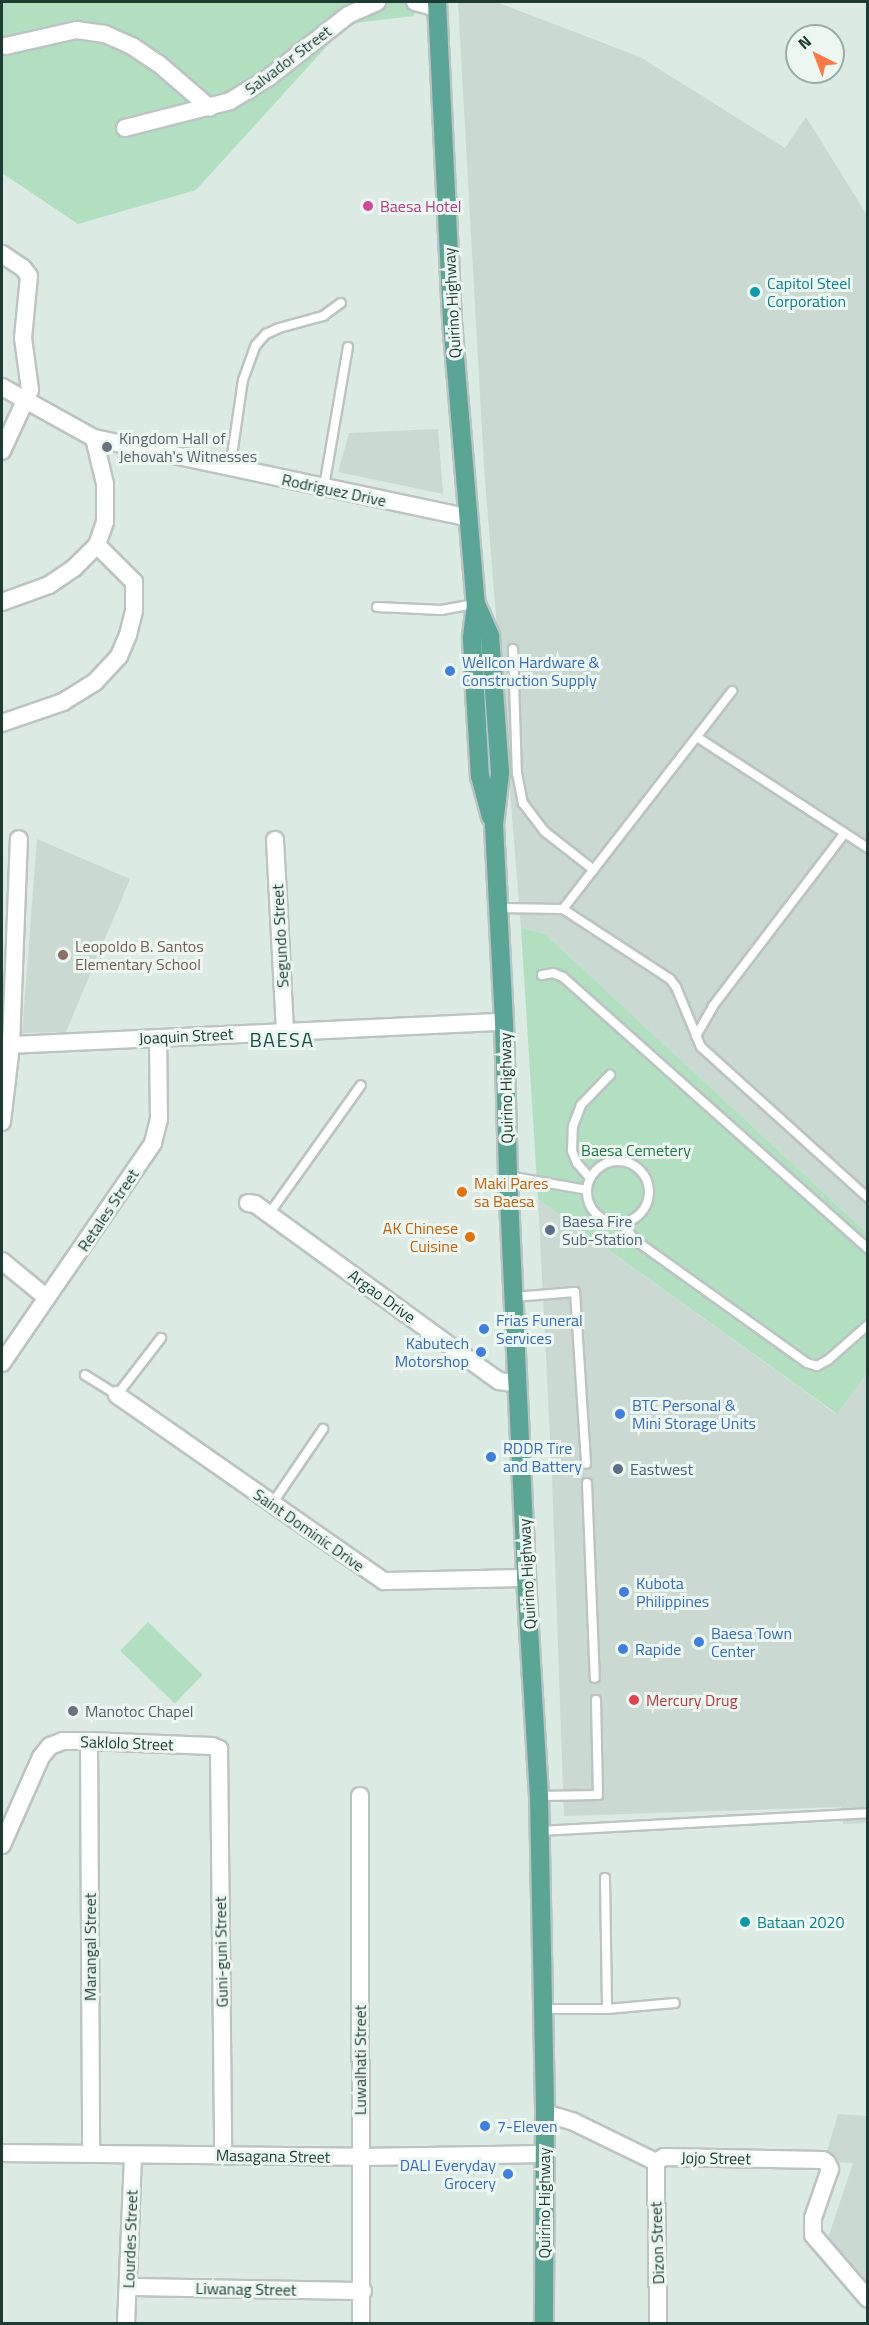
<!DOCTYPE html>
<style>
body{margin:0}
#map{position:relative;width:869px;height:2325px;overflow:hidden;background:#dceae4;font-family:"Titillium Web",sans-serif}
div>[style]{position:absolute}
.built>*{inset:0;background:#cadad3}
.green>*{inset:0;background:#b1dfbf;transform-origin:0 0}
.roads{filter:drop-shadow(2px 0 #bbc4c2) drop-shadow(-2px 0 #bbc4c2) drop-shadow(0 2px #bbc4c2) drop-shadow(0 -2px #bbc4c2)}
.service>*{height:8px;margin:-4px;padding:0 4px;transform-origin:4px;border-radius:4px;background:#fff}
.service>.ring{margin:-4px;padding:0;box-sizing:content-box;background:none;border:8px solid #fff;border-radius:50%}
.minor>*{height:16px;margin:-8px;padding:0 8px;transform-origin:8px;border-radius:8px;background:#fff}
.primary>*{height:18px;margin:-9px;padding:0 9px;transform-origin:9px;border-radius:9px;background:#5aa594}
.dots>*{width:16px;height:16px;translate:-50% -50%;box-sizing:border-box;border:3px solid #ecf7f2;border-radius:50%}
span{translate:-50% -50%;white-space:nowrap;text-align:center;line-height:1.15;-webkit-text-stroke:6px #ecf7f2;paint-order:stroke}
.street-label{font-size:16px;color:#1c3b33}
.hotel-label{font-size:16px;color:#b23c85}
.left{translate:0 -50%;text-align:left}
.culture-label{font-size:16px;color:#0d838f}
.worship-label{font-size:16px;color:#5b616d}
.shop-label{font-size:16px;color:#366cbe}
.right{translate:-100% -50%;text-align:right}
.education-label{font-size:16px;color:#785e54}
.park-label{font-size:16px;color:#227645}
.food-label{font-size:16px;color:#c56008}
.service-label{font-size:16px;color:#4e5e75}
.health-label{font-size:16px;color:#be3a42}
.quarter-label{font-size:20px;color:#164f43;letter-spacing:1.5px}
.frame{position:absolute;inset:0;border:3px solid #1c3b33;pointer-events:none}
.north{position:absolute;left:785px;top:24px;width:60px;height:60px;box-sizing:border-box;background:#ecf7f2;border:2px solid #99aca6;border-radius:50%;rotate:318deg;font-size:16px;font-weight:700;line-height:24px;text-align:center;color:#1c3b33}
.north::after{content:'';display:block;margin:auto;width:21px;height:27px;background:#ff7845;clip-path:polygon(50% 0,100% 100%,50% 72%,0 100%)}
</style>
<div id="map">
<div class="built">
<i style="clip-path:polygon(458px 2px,496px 2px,640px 57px,785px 148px,806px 117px,867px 215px,867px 1233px,545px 934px,521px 928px,484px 467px)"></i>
<i style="clip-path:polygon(438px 429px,443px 494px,338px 472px,349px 433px)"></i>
<i style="clip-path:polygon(37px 839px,130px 879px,66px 1032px,22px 1033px)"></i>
<i style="clip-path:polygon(538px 1199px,836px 1414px,867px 1372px,867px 1823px,843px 1824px,841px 1807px,564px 1816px,552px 1477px)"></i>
<i style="clip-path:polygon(838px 2114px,867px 2116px,867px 2287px,827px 2241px,853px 2163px,824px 2162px)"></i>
</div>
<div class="green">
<i style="clip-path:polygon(2px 2px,414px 2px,414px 16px,347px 24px,196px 190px,78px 224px,2px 173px)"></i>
<i style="clip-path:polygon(521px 928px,545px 934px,867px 1233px,867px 1372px,837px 1414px,538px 1199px)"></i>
<i style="left:148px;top:1622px;width:76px;height:40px;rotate:44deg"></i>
</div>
<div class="roads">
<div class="service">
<i style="left:230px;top:469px;width:90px;rotate:-81.7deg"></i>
<i style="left:243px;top:380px;width:37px;rotate:-70deg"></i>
<i style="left:256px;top:345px;width:15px;rotate:-48deg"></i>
<i style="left:266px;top:334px;width:14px;rotate:-25deg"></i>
<i style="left:279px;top:328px;width:46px;rotate:-15.3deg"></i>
<i style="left:323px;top:316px;width:22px;rotate:-36deg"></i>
<i style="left:324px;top:487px;width:142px;rotate:-80.3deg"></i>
<i style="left:377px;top:607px;width:64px;rotate:2.7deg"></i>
<i style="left:441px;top:610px;width:35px;rotate:-10deg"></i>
<i style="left:513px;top:649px;width:124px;rotate:88.2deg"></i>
<i style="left:517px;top:773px;width:31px;rotate:79deg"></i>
<i style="left:523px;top:803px;width:35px;rotate:53deg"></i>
<i style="left:544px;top:831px;width:63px;rotate:38deg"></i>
<i style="left:697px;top:737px;width:204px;rotate:33deg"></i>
<i style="left:499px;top:908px;width:64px;rotate:0.9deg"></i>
<i style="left:563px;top:909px;width:128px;rotate:33.2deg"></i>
<i style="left:670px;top:979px;width:10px;rotate:53deg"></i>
<i style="left:676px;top:987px;width:65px;rotate:67.4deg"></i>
<i style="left:701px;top:1047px;width:225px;rotate:42.1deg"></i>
<i style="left:563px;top:909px;width:276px;rotate:-52.2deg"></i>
<i style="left:542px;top:975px;width:11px;rotate:-10deg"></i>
<i style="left:553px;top:973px;width:11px;rotate:22deg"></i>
<i style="left:563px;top:977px;width:409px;rotate:41.7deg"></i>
<i style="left:696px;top:1036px;width:34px;rotate:-60deg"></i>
<i style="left:713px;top:1006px;width:216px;rotate:-52.7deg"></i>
<i class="ring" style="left:587px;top:1161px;width:54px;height:54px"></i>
<i style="left:508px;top:1176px;width:80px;rotate:10deg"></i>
<i style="left:590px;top:1178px;width:20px;rotate:-131deg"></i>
<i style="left:577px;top:1163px;width:13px;rotate:-113deg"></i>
<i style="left:572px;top:1151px;width:25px;rotate:-88deg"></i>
<i style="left:573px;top:1126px;width:22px;rotate:-69deg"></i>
<i style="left:581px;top:1105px;width:42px;rotate:-46deg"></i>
<i style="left:269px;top:1214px;width:158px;rotate:-54.5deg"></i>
<i style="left:622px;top:1223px;width:21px;rotate:53deg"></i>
<i style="left:635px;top:1240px;width:211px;rotate:35.6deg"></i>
<i style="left:807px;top:1363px;width:10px;rotate:17deg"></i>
<i style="left:817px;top:1366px;width:13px;rotate:-29deg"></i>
<i style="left:828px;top:1360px;width:53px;rotate:-41.2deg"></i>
<i style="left:514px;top:1297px;width:61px;rotate:-4.7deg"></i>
<i style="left:575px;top:1292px;width:172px;rotate:86.3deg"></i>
<i style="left:85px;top:1375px;width:38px;rotate:32deg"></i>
<i style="left:117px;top:1395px;width:72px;rotate:-52.3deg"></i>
<i style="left:587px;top:1483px;width:195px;rotate:87.7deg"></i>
<i style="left:272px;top:1504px;width:91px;rotate:-55.8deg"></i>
<i style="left:539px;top:1796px;width:59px;rotate:-1deg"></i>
<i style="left:598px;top:1795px;width:95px;rotate:-91.2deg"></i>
<i style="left:539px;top:1831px;width:329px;rotate:-3.1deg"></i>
<i style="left:605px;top:1878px;width:131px;rotate:89.1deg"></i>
<i style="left:544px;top:2009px;width:63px"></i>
<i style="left:607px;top:2009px;width:68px;rotate:-5deg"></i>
</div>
<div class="minor">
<i style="left:415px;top:2px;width:23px;rotate:15deg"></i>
<i style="left:6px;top:46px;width:72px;rotate:-12.9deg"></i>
<i style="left:76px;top:30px;width:29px;rotate:8deg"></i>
<i style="left:105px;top:34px;width:30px;rotate:24deg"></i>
<i style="left:132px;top:46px;width:32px;rotate:34deg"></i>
<i style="left:159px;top:64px;width:67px;rotate:40.8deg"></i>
<i style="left:125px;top:128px;width:108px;rotate:-14.4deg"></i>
<i style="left:230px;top:101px;width:44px;rotate:-31.2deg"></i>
<i style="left:268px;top:78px;width:102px;rotate:-38.2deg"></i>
<i style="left:348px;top:15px;width:32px;rotate:-24deg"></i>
<i style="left:2px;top:254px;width:25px;rotate:34deg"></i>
<i style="left:23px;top:268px;width:10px;rotate:53deg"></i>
<i style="left:29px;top:276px;width:62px;rotate:95.5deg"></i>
<i style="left:23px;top:338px;width:52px;rotate:82.3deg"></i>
<i style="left:30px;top:390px;width:67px;rotate:114.7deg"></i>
<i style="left:2px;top:387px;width:105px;rotate:29deg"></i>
<i style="left:94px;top:438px;width:381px;rotate:12deg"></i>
<i style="left:2px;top:602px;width:50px;rotate:-19.9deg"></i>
<i style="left:49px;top:585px;width:30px;rotate:-34deg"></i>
<i style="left:74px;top:568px;width:33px;rotate:-45deg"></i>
<i style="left:97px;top:545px;width:24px;rotate:-71deg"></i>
<i style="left:105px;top:522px;width:38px;rotate:-90deg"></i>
<i style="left:105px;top:484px;width:47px;rotate:-103.4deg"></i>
<i style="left:2px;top:723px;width:65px;rotate:-19deg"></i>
<i style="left:63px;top:702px;width:38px;rotate:-32deg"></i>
<i style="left:95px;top:682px;width:35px;rotate:-47deg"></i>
<i style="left:119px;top:656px;width:23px;rotate:-67deg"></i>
<i style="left:128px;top:635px;width:25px;rotate:-76deg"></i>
<i style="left:134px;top:611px;width:29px;rotate:-90deg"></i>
<i style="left:134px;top:582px;width:52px;rotate:-135deg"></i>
<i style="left:275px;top:840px;width:191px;rotate:87deg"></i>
<i style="left:11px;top:1045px;width:494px;rotate:-2.7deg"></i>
<i style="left:2px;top:1122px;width:78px;rotate:-83.3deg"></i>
<i style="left:11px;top:1045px;width:206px;rotate:-87.8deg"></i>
<i style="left:248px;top:1203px;width:7px;rotate:8deg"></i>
<i style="left:255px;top:1204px;width:289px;rotate:36deg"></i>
<i style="left:489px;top:1374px;width:12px;rotate:35deg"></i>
<i style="left:499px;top:1381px;width:19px;rotate:9deg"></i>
<i style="left:2px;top:1261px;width:58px;rotate:39.4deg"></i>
<i style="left:2px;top:1363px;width:267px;rotate:-55.5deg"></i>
<i style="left:153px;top:1143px;width:25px;rotate:-76deg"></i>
<i style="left:159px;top:1119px;width:81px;rotate:-90.7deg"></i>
<i style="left:117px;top:1395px;width:325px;rotate:34.9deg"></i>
<i style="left:384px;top:1581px;width:142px;rotate:-1.2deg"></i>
<i style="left:89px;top:1741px;width:412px;rotate:89.7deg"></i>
<i style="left:360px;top:1796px;width:528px;rotate:89.89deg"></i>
<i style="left:2px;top:1845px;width:96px;rotate:-66.1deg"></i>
<i style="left:41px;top:1757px;width:14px;rotate:-51deg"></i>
<i style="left:50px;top:1746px;width:14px;rotate:-21deg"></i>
<i style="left:63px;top:1741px;width:26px"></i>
<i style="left:89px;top:1741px;width:123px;rotate:2.3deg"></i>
<i style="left:212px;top:1746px;width:8px;rotate:23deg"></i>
<i style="left:219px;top:1749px;width:406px;rotate:89.4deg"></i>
<i style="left:545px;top:2113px;width:30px;rotate:17deg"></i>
<i style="left:574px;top:2122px;width:91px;rotate:26deg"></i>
<i style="left:656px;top:2162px;width:9px;rotate:-32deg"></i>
<i style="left:664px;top:2157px;width:159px;rotate:1.1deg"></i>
<i style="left:823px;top:2160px;width:5px;rotate:37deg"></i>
<i style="left:827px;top:2163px;width:7px;rotate:63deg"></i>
<i style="left:830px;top:2169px;width:52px;rotate:109.1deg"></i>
<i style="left:813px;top:2218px;width:17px;rotate:90deg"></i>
<i style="left:813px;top:2235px;width:84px;rotate:49.3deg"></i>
<i style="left:2px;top:2153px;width:358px;rotate:0.6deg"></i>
<i style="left:360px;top:2157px;width:184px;rotate:-0.9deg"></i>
<i style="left:656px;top:2162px;width:162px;rotate:89.3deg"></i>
<i style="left:128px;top:2287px;width:235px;rotate:1deg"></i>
<i style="left:126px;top:2324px;width:169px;rotate:-87.6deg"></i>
</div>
<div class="primary">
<i style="left:437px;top:2px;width:319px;rotate:87.3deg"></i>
<i style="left:452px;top:321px;width:284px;rotate:85.2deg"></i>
<i style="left:476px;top:604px;width:35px;rotate:97deg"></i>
<i style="left:472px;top:639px;width:137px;rotate:86.7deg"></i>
<i style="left:480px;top:776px;width:42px;rotate:75deg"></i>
<i style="left:476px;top:604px;width:35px;rotate:66deg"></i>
<i style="left:490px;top:636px;width:137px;rotate:85.8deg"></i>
<i style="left:500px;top:773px;width:52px;rotate:96.6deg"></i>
<i style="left:494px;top:825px;width:197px;rotate:87.1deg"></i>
<i style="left:504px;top:1022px;width:154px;rotate:88.5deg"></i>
<i style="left:508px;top:1176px;width:402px;rotate:87.4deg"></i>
<i style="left:526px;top:1578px;width:218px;rotate:86.6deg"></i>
<i style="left:539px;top:1796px;width:317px;rotate:88.9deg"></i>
<i style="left:545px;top:2113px;width:211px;rotate:90.3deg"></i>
</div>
</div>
<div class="dots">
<i style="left:368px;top:206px;background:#d1479c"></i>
<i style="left:755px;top:292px;background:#0f9aa8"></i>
<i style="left:107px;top:447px;background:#6b7280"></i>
<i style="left:450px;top:671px;background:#3f7fe0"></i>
<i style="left:63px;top:955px;background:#8d6e63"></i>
<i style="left:462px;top:1192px;background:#e8710a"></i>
<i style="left:550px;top:1230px;background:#5c6f8a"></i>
<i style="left:470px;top:1237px;background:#e8710a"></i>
<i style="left:484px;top:1329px;background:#3f7fe0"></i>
<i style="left:481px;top:1352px;background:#3f7fe0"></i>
<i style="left:620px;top:1414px;background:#3f7fe0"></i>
<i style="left:491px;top:1457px;background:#3f7fe0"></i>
<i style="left:618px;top:1469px;background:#5c6f8a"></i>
<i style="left:624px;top:1592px;background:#3f7fe0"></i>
<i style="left:699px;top:1642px;background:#3f7fe0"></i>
<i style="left:623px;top:1649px;background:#3f7fe0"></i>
<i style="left:634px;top:1700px;background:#e0444e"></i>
<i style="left:73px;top:1711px;background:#6b7280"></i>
<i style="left:745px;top:1922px;background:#0f9aa8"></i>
<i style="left:485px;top:2126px;background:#3f7fe0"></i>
<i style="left:508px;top:2174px;background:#3f7fe0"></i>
</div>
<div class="street-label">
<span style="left:288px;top:60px;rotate:-37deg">Salvador Street</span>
<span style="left:452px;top:303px;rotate:-93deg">Quirino Highway</span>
<span style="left:334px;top:490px;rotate:12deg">Rodriguez Drive</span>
<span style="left:280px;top:936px;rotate:-93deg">Segundo Street</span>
<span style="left:186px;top:1036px;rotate:-3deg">Joaquin Street</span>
<span style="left:506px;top:1088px;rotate:-91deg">Quirino Highway</span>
<span style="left:108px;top:1210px;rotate:-56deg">Retales Street</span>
<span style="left:382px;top:1296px;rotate:36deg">Argao Drive</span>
<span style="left:309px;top:1530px;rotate:35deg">Saint Dominic Drive</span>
<span style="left:527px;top:1574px;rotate:-93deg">Quirino Highway</span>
<span style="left:127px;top:1743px;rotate:2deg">Saklolo Street</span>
<span style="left:90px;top:1947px;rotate:-90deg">Marangal Street</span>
<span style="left:221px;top:1952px;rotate:-91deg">Guni-guni Street</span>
<span style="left:360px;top:2060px;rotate:-90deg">Luwalhati Street</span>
<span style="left:273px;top:2156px;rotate:1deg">Masagana Street</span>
<span style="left:716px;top:2158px;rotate:1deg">Jojo Street</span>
<span style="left:544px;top:2203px;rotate:-90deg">Quirino Highway</span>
<span style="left:130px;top:2239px;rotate:-88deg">Lourdes Street</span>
<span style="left:657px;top:2243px;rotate:-92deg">Dizon Street</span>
<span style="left:246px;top:2289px;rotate:1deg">Liwanag Street</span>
</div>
<div class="hotel-label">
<span class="left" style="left:380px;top:206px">Baesa Hotel</span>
</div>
<div class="culture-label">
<span class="left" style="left:767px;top:292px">Capitol Steel<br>Corporation</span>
<span class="left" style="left:757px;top:1922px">Bataan 2020</span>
</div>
<div class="worship-label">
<span class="left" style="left:119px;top:447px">Kingdom Hall of<br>Jehovah's Witnesses</span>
<span class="left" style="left:85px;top:1711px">Manotoc Chapel</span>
</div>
<div class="shop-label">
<span class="left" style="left:462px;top:671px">Wellcon Hardware &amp;<br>Construction Supply</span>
<span class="left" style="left:496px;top:1329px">Frias Funeral<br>Services</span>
<span class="right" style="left:469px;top:1352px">Kabutech<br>Motorshop</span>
<span class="left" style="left:632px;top:1414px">BTC Personal &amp;<br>Mini Storage Units</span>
<span class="left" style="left:503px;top:1457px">RDDR Tire<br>and Battery</span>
<span class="left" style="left:636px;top:1592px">Kubota<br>Philippines</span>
<span class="left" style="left:711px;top:1642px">Baesa Town<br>Center</span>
<span class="left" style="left:635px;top:1649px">Rapide</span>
<span class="left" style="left:497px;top:2126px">7-Eleven</span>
<span class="right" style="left:496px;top:2174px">DALI Everyday<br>Grocery</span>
</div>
<div class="education-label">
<span class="left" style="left:75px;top:955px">Leopoldo B. Santos<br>Elementary School</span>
</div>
<div class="park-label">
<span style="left:636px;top:1150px">Baesa Cemetery</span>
</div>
<div class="food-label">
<span class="left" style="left:474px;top:1192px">Maki Pares<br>sa Baesa</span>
<span class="right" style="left:458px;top:1237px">AK Chinese<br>Cuisine</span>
</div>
<div class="service-label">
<span class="left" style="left:562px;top:1230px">Baesa Fire<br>Sub-Station</span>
<span class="left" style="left:630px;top:1469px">Eastwest</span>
</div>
<div class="health-label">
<span class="left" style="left:646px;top:1700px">Mercury Drug</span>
</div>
<div class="quarter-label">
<span style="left:282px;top:1039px">BAESA</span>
</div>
<div class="frame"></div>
<div class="north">N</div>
</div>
